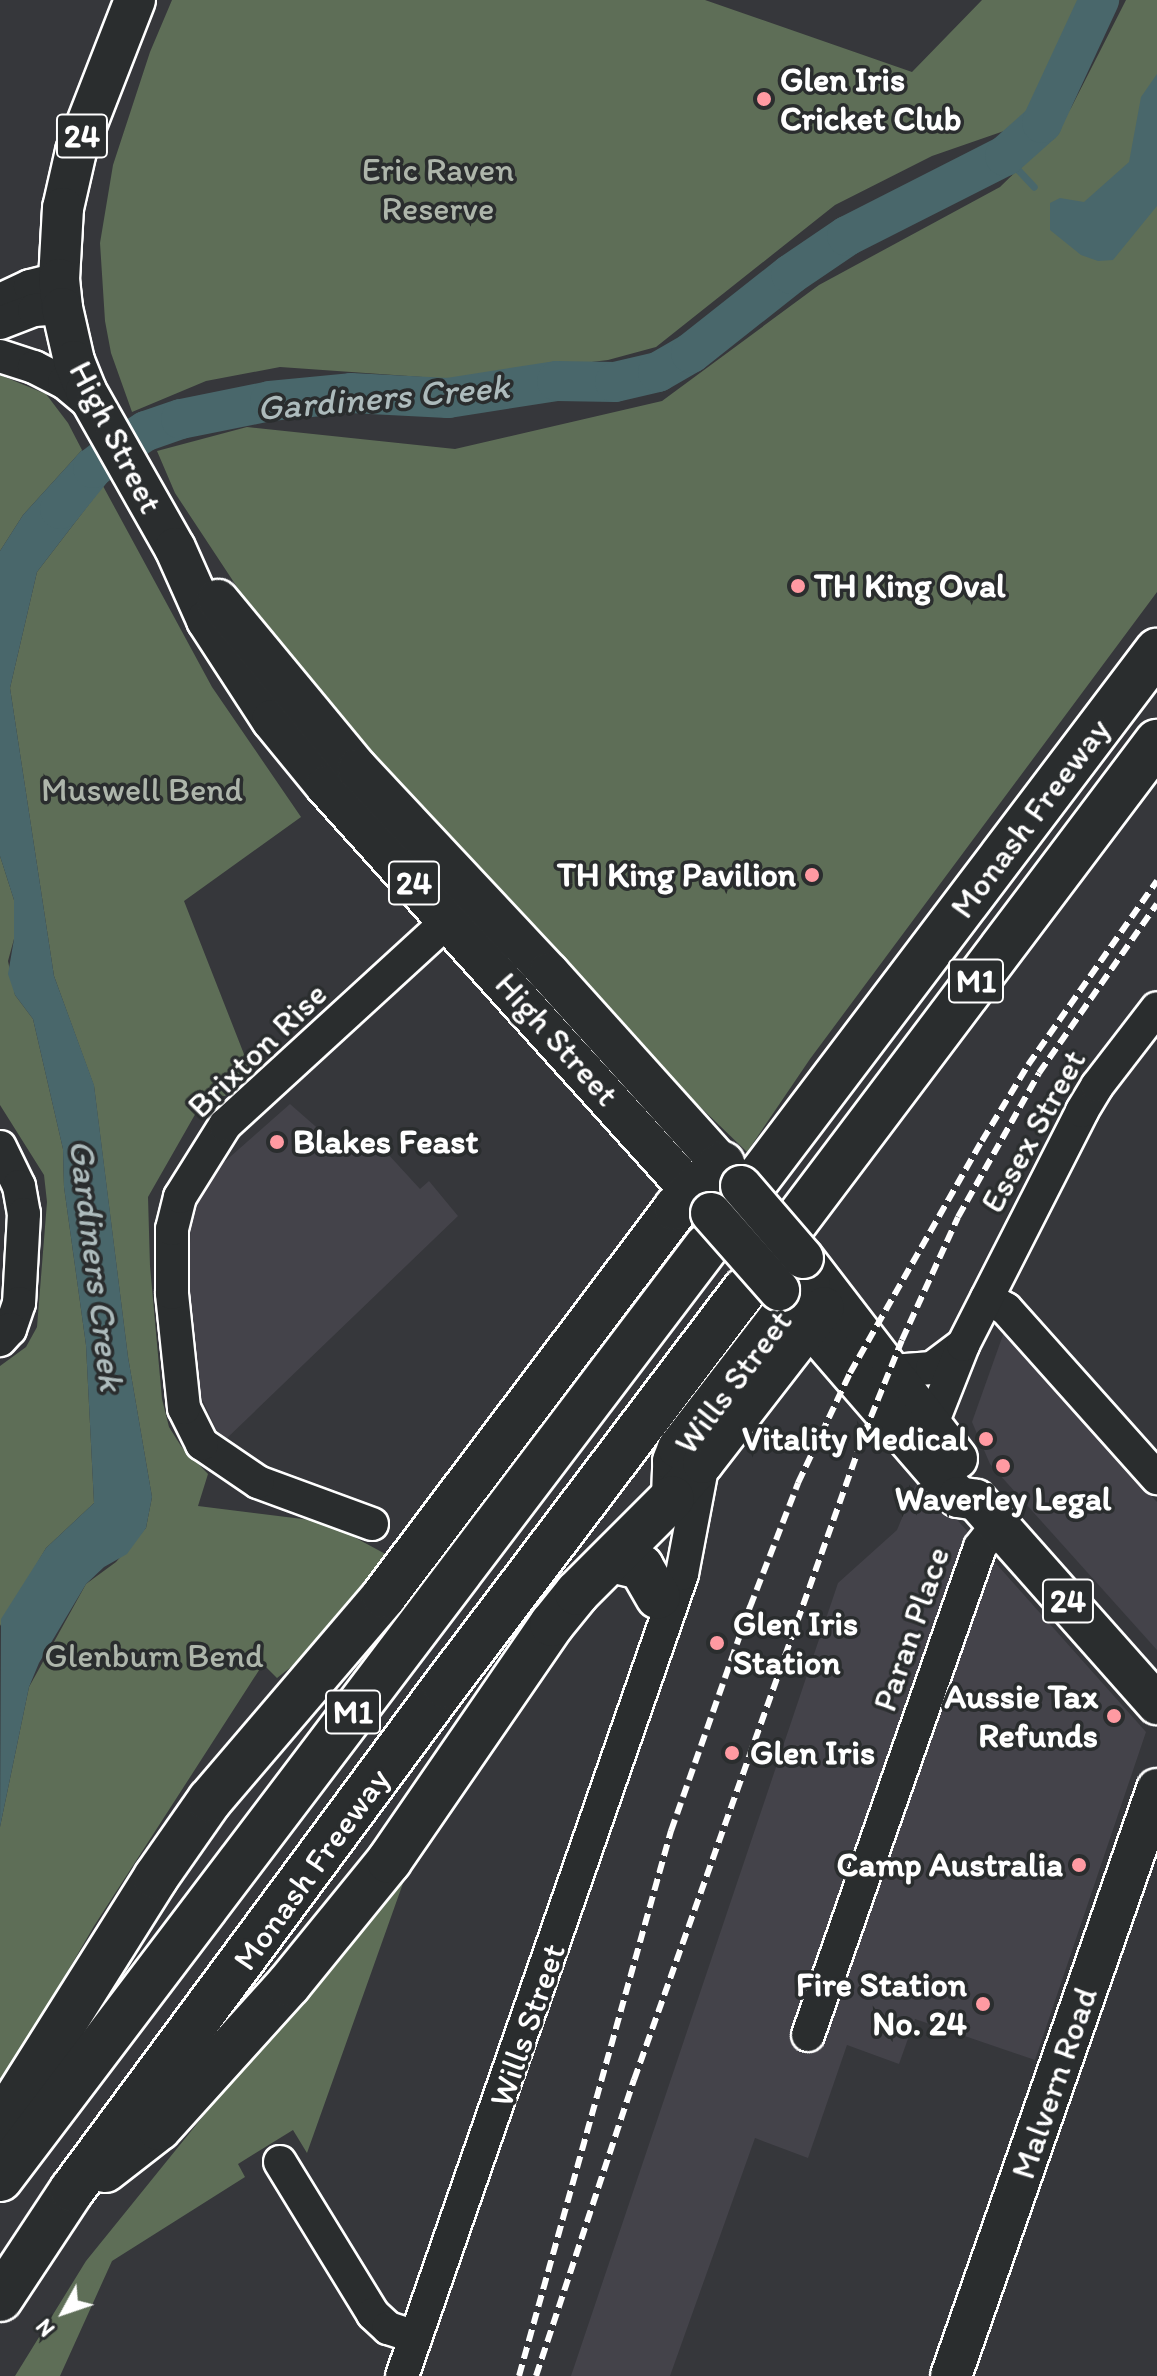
<!DOCTYPE html>
<style>
body{margin:0}
#map{position:relative;width:1157px;height:2376px;overflow:hidden;background:#36373b;font-family:Itim,sans-serif}
div>[style]{position:absolute}
.built>*{inset:0;background:#44434a}
.green>*{inset:0;background:#5e6e57}
.water>*{inset:0;background:#49676b}
.stream>*{height:7px;margin:-3.5px;padding:0 3.5px;transform-origin:3.5px;border-radius:3.5px;background:#49676b}
.river>*{height:40px;margin:-20px;padding:0 20px;transform-origin:20px;border-radius:20px;background:#49676b}
.roads{filter:drop-shadow(2px 0 #fff) drop-shadow(-2px 0 #fff) drop-shadow(0 2px #fff) drop-shadow(0 -2px #fff)}
.minor>*{height:32px;margin:-16px;padding:0 16px;transform-origin:16px;border-radius:16px;background:#2a2d2e}
.major>*{height:40px;margin:-20px;padding:0 20px;transform-origin:20px;border-radius:20px;background:#2a2d2e}
.highway>*{height:44px;margin:-22px;padding:0 22px;transform-origin:22px;border-radius:22px;background:#2a2d2e}
.rail>*{height:6px;margin-top:-3px;transform-origin:0;background:repeating-linear-gradient(90deg,#fff 0 12px,transparent 0 18px)}
.bridges{filter:drop-shadow(2px 0 #fff) drop-shadow(-2px 0 #fff) drop-shadow(0 2px #fff) drop-shadow(0 -2px #fff)}
.major-bridge>*{height:40px;margin:-20px;padding:0 20px;transform-origin:20px;border-radius:20px;background:#2a2d2e}
.dots>*{width:22px;height:22px;translate:-50% -50%;box-sizing:border-box;border:4px solid #2a2d2e;border-radius:50%}
span{translate:-50% -50%;white-space:nowrap;text-align:center;line-height:1.15;-webkit-text-stroke:7px #2a2d2e;paint-order:stroke}
.shield-label span{padding:2px 6px;background:#2a2d2e;border:2px solid;border-radius:6px;-webkit-text-stroke-width:0}
.shield-label{font-size:32px;color:#fff;font-weight:700}
.poi-label{font-size:34px;color:#fff;font-weight:700}
.left{translate:0 -50%;text-align:left}
.right{translate:-100% -50%;text-align:right}
.park-label{font-size:34px;color:#aeb6ab}
.street-label{font-size:34px;color:#fff}
.water-label{font-size:36px;color:#adbbbc;font-style:italic}
.north{position:absolute;left:24px;top:2272px;width:80px;height:80px;-webkit-text-stroke:6px #2a2d2e;paint-order:stroke;rotate:230deg;font-size:22px;font-weight:700;line-height:32px;text-align:center;color:#fff}
.north::after{content:'';display:block;margin:auto;width:28px;height:36px;background:#fff;clip-path:polygon(50% 0,100% 100%,50% 72%,0 100%)}
</style>
<div id="map">
<div class="built">
<i style="clip-path:polygon(290px 1104px,339px 1147px,357px 1149px,376px 1141px,420px 1189px,429px 1181px,458px 1216px,225px 1440px,217px 1431px,198px 1390px,188px 1305px,191px 1214px,208px 1181px,222px 1164px)"></i>
<i style="clip-path:polygon(1004px 1332px,1157px 1502px,1157px 1650px,990px 1464px,972px 1422px)"></i>
<i style="clip-path:polygon(919px 1477px,1146px 1732px,1035px 2060px,915px 2019px,899px 2064px,847px 2045px,808px 2158px,755px 2138px,670px 2376px,571px 2376px,838px 1583px,897px 1530px)"></i>
</div>
<div class="green">
<i style="clip-path:polygon(172px 0,705px 0,912px 72px,982px 0,1079px 0,1034px 106px,1004px 131px,932px 156px,835px 205px,656px 347px,608px 360px,451px 379px,280px 367px,206px 381px,132px 412px,111px 353px,105px 321px,100px 243px,113px 165px,150px 52px)"></i>
<i style="clip-path:polygon(1126px 0,1157px 0,1157px 592px,810px 1059px,747px 1152px,607px 1017px,301px 684px,175px 493px,157px 451px,247px 427px,455px 449px,662px 401px,819px 285px,1000px 187px,1048px 140px,1071px 108px)"></i>
<i style="clip-path:polygon(0 375px,46px 394px,68px 423px,82px 450px,23px 515px,0 551px)"></i>
<i style="clip-path:polygon(103px 486px,212px 687px,301px 817px,184px 901px,251px 1072px,225px 1096px,209px 1097px,201px 1104px,148px 1197px,150px 1266px,162px 1399px,169px 1427px,181px 1446px,208px 1474px,198px 1506px,351px 1525px,354px 1537px,391px 1557px,314px 1649px,277px 1678px,263px 1664px,94px 1926px,44px 2012px,0 2080px,0 1827px,29px 1687px,86px 1584px,116px 1562px,146px 1528px,152px 1497px,128px 1357px,94px 1086px,54px 976px,10px 688px,37px 572px)"></i>
<i style="clip-path:polygon(0 856px,14px 900px,14px 939px,8px 961px,15px 995px,33px 1019px,63px 1149px,64px 1187px,86px 1345px,94px 1503px,46px 1548px,0 1626px,0 1366px,26px 1347px,37px 1327px,47px 1202px,44px 1175px,0 1105px)"></i>
<i style="clip-path:polygon(412px 1858px,307px 2153px,293px 2130px,238px 2164px,245px 2177px,112px 2261px,60px 2376px,15px 2376px,86px 2261px)"></i>
</div>
<div class="water">
<i style="clip-path:polygon(1157px 74px,1157px 206px,1113px 260px,1098px 261px,1081px 255px,1050px 230px,1050px 203px,1060px 198px,1084px 202px,1129px 162px,1141px 97px)"></i>
<i style="clip-path:polygon(82px 450px,103px 486px,37px 572px,10px 688px,54px 976px,94px 1085px,128px 1357px,152px 1497px,146px 1528px,127px 1554px,104px 1567px,86px 1584px,39px 1663px,29px 1687px,0 1827px,1px 1619px,46px 1548px,94px 1503px,86px 1345px,64px 1187px,63px 1149px,33px 1019px,15px 995px,8px 974px,14px 939px,14px 900px,0 856px,0 551px,23px 515px)"></i>
</div>
<div class="stream">
<i style="left:1005px;top:156px;width:42px;rotate:46.9deg"></i>
</div>
<div class="river">
<i style="left:60px;top:509px;width:53px;rotate:-51.2deg"></i>
<i style="left:93px;top:468px;width:28px;rotate:-38deg"></i>
<i style="left:115px;top:451px;width:37px;rotate:-33deg"></i>
<i style="left:146px;top:431px;width:37px;rotate:-19deg"></i>
<i style="left:181px;top:419px;width:91px;rotate:-11.4deg"></i>
<i style="left:270px;top:401px;width:81px;rotate:-5.6deg"></i>
<i style="left:351px;top:393px;width:97px;rotate:3deg"></i>
<i style="left:448px;top:398px;width:110px;rotate:-8.9deg"></i>
<i style="left:557px;top:381px;width:58px;rotate:1deg"></i>
<i style="left:615px;top:382px;width:44px;rotate:-13.1deg"></i>
<i style="left:658px;top:372px;width:38px;rotate:-30deg"></i>
<i style="left:691px;top:353px;width:127px;rotate:-38.3deg"></i>
<i style="left:791px;top:274px;width:68px;rotate:-34.2deg"></i>
<i style="left:847px;top:236px;width:177px;rotate:-26.9deg"></i>
<i style="left:1005px;top:156px;width:50px;rotate:-41.7deg"></i>
<i style="left:1042px;top:123px;width:136px;rotate:-65.1deg"></i>
</div>
<div class="roads">
<div class="minor">
<i style="left:0;top:300px;width:33px;rotate:-25deg"></i>
<i style="left:30px;top:286px;width:30px;rotate:-14deg"></i>
<i style="left:0;top:323px;width:36px;rotate:-21deg"></i>
<i style="left:34px;top:310px;width:28px;rotate:-4deg"></i>
<i style="left:0;top:356px;width:36px;rotate:18deg"></i>
<i style="left:34px;top:367px;width:34px;rotate:27deg"></i>
<i style="left:64px;top:382px;width:39px;rotate:40deg"></i>
<i style="left:0;top:1147px;width:43px;rotate:64deg"></i>
<i style="left:19px;top:1186px;width:28px;rotate:80deg"></i>
<i style="left:24px;top:1214px;width:89px;rotate:93.2deg"></i>
<i style="left:19px;top:1303px;width:28px;rotate:109deg"></i>
<i style="left:10px;top:1329px;width:15px;rotate:132deg"></i>
<i style="left:987px;top:1298px;width:22px;rotate:30deg"></i>
<i style="left:1006px;top:1309px;width:227px;rotate:48.2deg"></i>
<i style="left:892px;top:1371px;width:40px;rotate:-4.3deg"></i>
<i style="left:932px;top:1368px;width:39px;rotate:-37deg"></i>
<i style="left:931px;top:1426px;width:87px;rotate:-68.4deg"></i>
<i style="left:963px;top:1345px;width:263px;rotate:-63deg"></i>
<i style="left:1082px;top:1111px;width:29px;rotate:-59deg"></i>
<i style="left:1097px;top:1086px;width:98px;rotate:-52.4deg"></i>
<i style="left:372px;top:1524px;width:121px;rotate:-159.8deg"></i>
<i style="left:258px;top:1482px;width:68px;rotate:-145.8deg"></i>
<i style="left:202px;top:1444px;width:40px;rotate:-116.6deg"></i>
<i style="left:184px;top:1408px;width:116px;rotate:-96deg"></i>
<i style="left:172px;top:1293px;width:64px;rotate:-90deg"></i>
<i style="left:172px;top:1229px;width:33px;rotate:-76deg"></i>
<i style="left:180px;top:1197px;width:85px;rotate:-58deg"></i>
<i style="left:225px;top:1125px;width:326px;rotate:-42.5deg"></i>
<i style="left:808px;top:2035px;width:517px;rotate:-70.58deg"></i>
<i style="left:980px;top:1547px;width:29px;rotate:-52deg"></i>
<i style="left:280px;top:2162px;width:178px;rotate:58.5deg"></i>
<i style="left:373px;top:2314px;width:21px;rotate:43deg"></i>
<i style="left:388px;top:2328px;width:29px;rotate:18deg"></i>
<i style="left:402px;top:2376px;width:849px;rotate:-70.75deg"></i>
<i style="left:682px;top:1574px;width:113px;rotate:-79.3deg"></i>
</div>
<div class="major">
<i style="left:135px;top:0;width:162px;rotate:111.3deg"></i>
<i style="left:76px;top:151px;width:58px;rotate:102.8deg"></i>
<i style="left:63px;top:208px;width:71px;rotate:93.2deg"></i>
<i style="left:59px;top:279px;width:29px;rotate:84deg"></i>
<i style="left:62px;top:308px;width:54px;rotate:77.2deg"></i>
<i style="left:74px;top:361px;width:32px;rotate:68deg"></i>
<i style="left:86px;top:391px;width:180px;rotate:60.5deg"></i>
<i style="left:175px;top:548px;width:79px;rotate:66deg"></i>
<i style="left:207px;top:620px;width:119px;rotate:57deg"></i>
<i style="left:272px;top:720px;width:85px;rotate:50.7deg"></i>
<i style="left:326px;top:786px;width:575px;rotate:47.96deg"></i>
<i style="left:218px;top:600px;width:219px;rotate:50.4deg"></i>
<i style="left:358px;top:769px;width:279px;rotate:46.9deg"></i>
<i style="left:549px;top:973px;width:287px;rotate:48deg"></i>
<i style="left:803px;top:1258px;width:253px;rotate:52.5deg"></i>
<i style="left:779px;top:1290px;width:274px;rotate:49.1deg"></i>
<i style="left:958px;top:1497px;width:18px;rotate:9deg"></i>
<i style="left:976px;top:1500px;width:273px;rotate:48.4deg"></i>
<i style="left:672px;top:1498px;width:37px;rotate:-88deg"></i>
<i style="left:673px;top:1461px;width:14px;rotate:-69deg"></i>
<i style="left:678px;top:1448px;width:183px;rotate:-52.3deg"></i>
<i style="left:790px;top:1303px;width:27px;rotate:-42deg"></i>
<i style="left:672px;top:1498px;width:47px;rotate:-48.5deg"></i>
<i style="left:703px;top:1463px;width:197px;rotate:-52.2deg"></i>
<i style="left:951px;top:2376px;width:622px;rotate:-70.66deg"></i>
</div>
<div class="highway">
<i style="left:759px;top:1177px;width:660px;rotate:-52.89deg"></i>
<i style="left:796px;top:1221px;width:600px;rotate:-53deg"></i>
<i style="left:611px;top:1560px;width:31px;rotate:13deg"></i>
<i style="left:641px;top:1567px;width:34px;rotate:60deg"></i>
<i style="left:0;top:2125px;width:293px;rotate:-57.8deg"></i>
<i style="left:156px;top:1877px;width:94px;rotate:-55deg"></i>
<i style="left:210px;top:1800px;width:268px;rotate:-49.5deg"></i>
<i style="left:384px;top:1596px;width:486px;rotate:-53deg"></i>
<i style="left:676px;top:1208px;width:64px;rotate:-43.7deg"></i>
<i style="left:105px;top:2170px;width:68px;rotate:-37.9deg"></i>
<i style="left:159px;top:2128px;width:194px;rotate:-47.9deg"></i>
<i style="left:289px;top:1984px;width:159px;rotate:-50.9deg"></i>
<i style="left:389px;top:1861px;width:288px;rotate:-55.5deg"></i>
<i style="left:552px;top:1624px;width:40px;rotate:-51deg"></i>
<i style="left:577px;top:1593px;width:134px;rotate:-45deg"></i>
<i style="left:0;top:2179px;width:1171px;rotate:-52.85deg"></i>
<i style="left:0;top:2299px;width:131px;rotate:-56.6deg"></i>
<i style="left:72px;top:2190px;width:627px;rotate:-53.5deg"></i>
<i style="left:445px;top:1686px;width:497px;rotate:-52.9deg"></i>
</div>
</div>
<div class="rail">
<i style="left:519px;top:2376px;width:566px;rotate:-74.42deg"></i>
<i style="left:671px;top:1831px;width:238px;rotate:-70.6deg"></i>
<i style="left:750px;top:1607px;width:133px;rotate:-68.8deg"></i>
<i style="left:798px;top:1483px;width:122px;rotate:-64.7deg"></i>
<i style="left:850px;top:1373px;width:267px;rotate:-60.4deg"></i>
<i style="left:982px;top:1141px;width:89px;rotate:-58.8deg"></i>
<i style="left:1028px;top:1065px;width:225px;rotate:-55deg"></i>
<i style="left:536px;top:2376px;width:312px;rotate:-71.7deg"></i>
<i style="left:634px;top:2080px;width:686px;rotate:-70.4deg"></i>
<i style="left:864px;top:1434px;width:101px;rotate:-68deg"></i>
<i style="left:902px;top:1340px;width:135px;rotate:-65.5deg"></i>
<i style="left:958px;top:1217px;width:165px;rotate:-60.6deg"></i>
<i style="left:1039px;top:1073px;width:206px;rotate:-55.1deg"></i>
</div>
<div class="bridges">
<div class="major-bridge">
<i style="left:741px;top:1186px;width:95px;rotate:49.3deg"></i>
<i style="left:711px;top:1213px;width:103px;rotate:48.6deg"></i>
</div>
</div>
<div class="dots">
<i style="left:764px;top:99px;background:#ff9aa2"></i>
<i style="left:798px;top:586px;background:#ff9aa2"></i>
<i style="left:812px;top:875px;background:#ff9aa2"></i>
<i style="left:277px;top:1142px;background:#ff9aa2"></i>
<i style="left:986px;top:1439px;background:#ff9aa2"></i>
<i style="left:1003px;top:1466px;background:#ff9aa2"></i>
<i style="left:717px;top:1643px;background:#ff9aa2"></i>
<i style="left:1114px;top:1716px;background:#ff9aa2"></i>
<i style="left:732px;top:1753px;background:#ff9aa2"></i>
<i style="left:1079px;top:1865px;background:#ff9aa2"></i>
<i style="left:983px;top:2004px;background:#ff9aa2"></i>
</div>
<div class="shield-label">
<span style="left:82px;top:136px">24</span>
<span style="left:414px;top:883px">24</span>
<span style="left:976px;top:981px">M1</span>
<span style="left:1068px;top:1601px">24</span>
<span style="left:353px;top:1712px">M1</span>
</div>
<div class="poi-label">
<span class="left" style="left:780px;top:99px">Glen Iris<br>Cricket Club</span>
<span class="left" style="left:814px;top:586px">TH King Oval</span>
<span class="right" style="left:796px;top:875px">TH King Pavilion</span>
<span class="left" style="left:293px;top:1142px">Blakes Feast</span>
<span class="right" style="left:968px;top:1439px">Vitality Medical</span>
<span style="left:1003px;top:1499px">Waverley Legal</span>
<span class="left" style="left:733px;top:1643px">Glen Iris<br>Station</span>
<span class="right" style="left:1098px;top:1716px">Aussie Tax<br>Refunds</span>
<span class="left" style="left:750px;top:1753px">Glen Iris</span>
<span class="right" style="left:1063px;top:1865px">Camp Australia</span>
<span class="right" style="left:967px;top:2004px">Fire Station<br>No. 24</span>
</div>
<div class="park-label">
<span style="left:438px;top:189px">Eric Raven<br>Reserve</span>
<span style="left:142px;top:790px">Muswell Bend</span>
<span style="left:154px;top:1656px">Glenburn Bend</span>
</div>
<div class="street-label">
<span style="left:116px;top:437px;rotate:63deg">High Street</span>
<span style="left:1030px;top:818px;rotate:-53deg">Monash Freeway</span>
<span style="left:557px;top:1039px;rotate:48deg">High Street</span>
<span style="left:257px;top:1050px;rotate:-44deg">Brixton Rise</span>
<span style="left:1033px;top:1131px;rotate:-61deg">Essex Street</span>
<span style="left:733px;top:1382px;rotate:-53deg">Wills Street</span>
<span style="left:911px;top:1629px;rotate:-71deg">Paran Place</span>
<span style="left:311px;top:1869px;rotate:-54deg">Monash Freeway</span>
<span style="left:527px;top:2025px;rotate:-71deg">Wills Street</span>
<span style="left:1054px;top:2083px;rotate:-71deg">Malvern Road</span>
</div>
<div class="water-label">
<span style="left:383px;top:397px;rotate:-5deg">Gardiners Creek</span>
<span style="left:97px;top:1265px;rotate:83deg">Gardiners Creek</span>
</div>
<div class="north">N</div>
</div>
